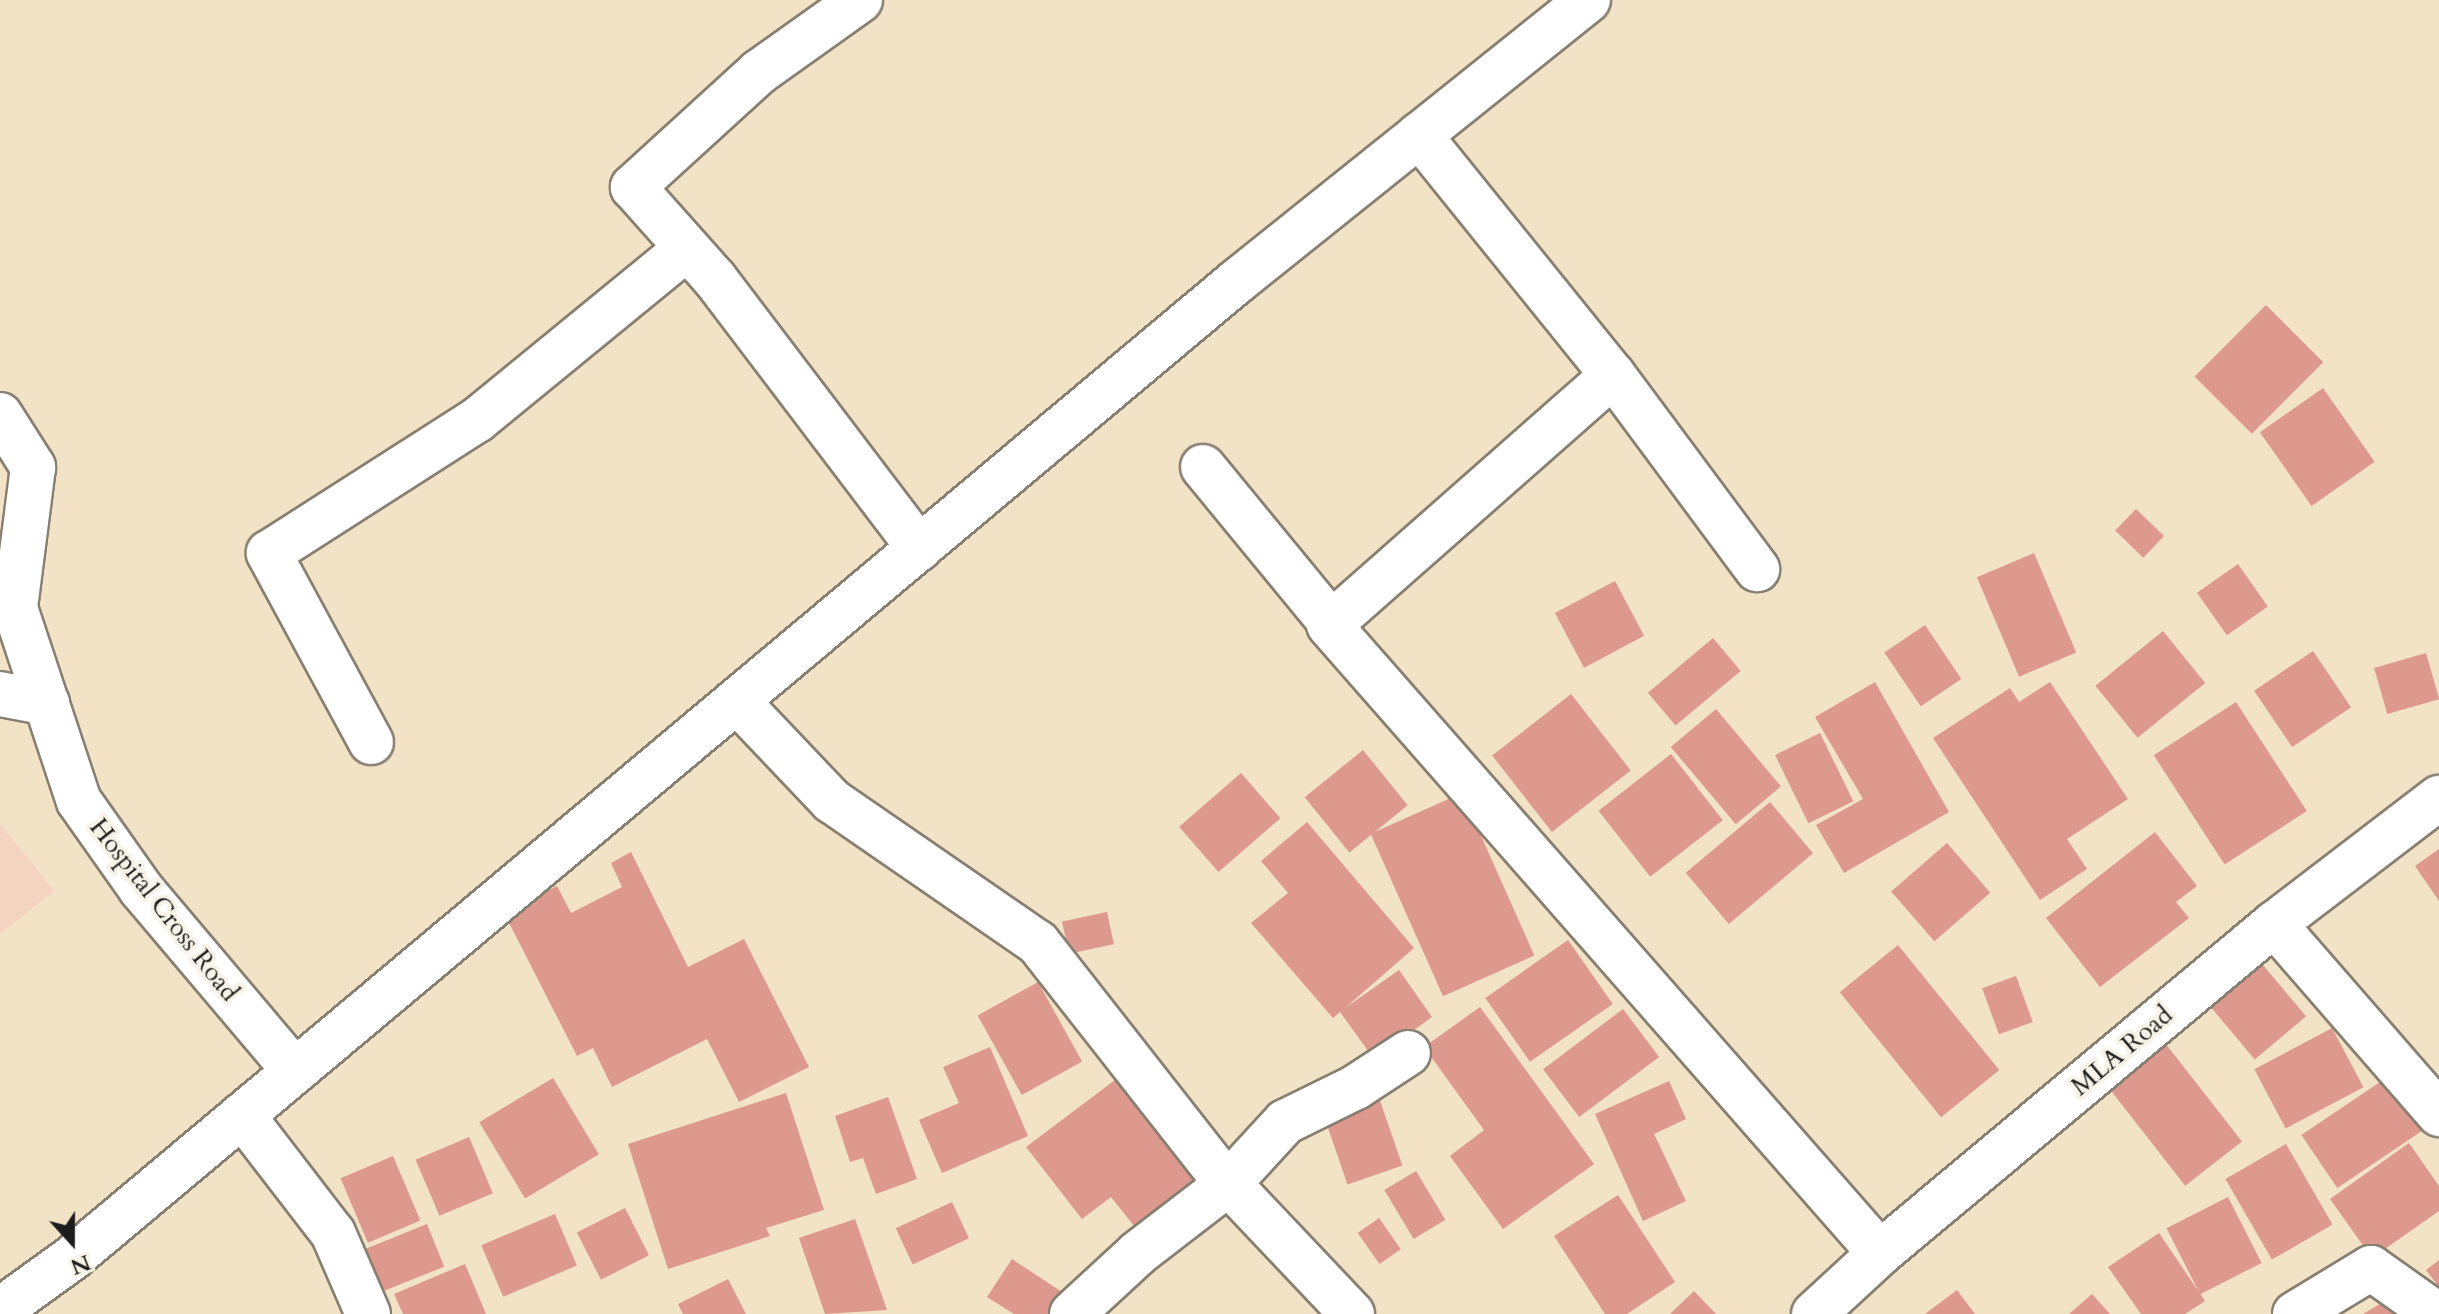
<!DOCTYPE html>
<style>
body{margin:0}
#map{position:relative;width:2439px;height:1314px;overflow:hidden;background:#f2e2c6;font-family:Cardo,serif}
div>[style]{position:absolute}
.built>*{inset:0;background:#f5d3c1}
.building>*{inset:0;background:#dd998d;transform-origin:0 0}
.roads{filter:drop-shadow(2px 0 #877f71) drop-shadow(-2px 0 #877f71) drop-shadow(0 2px #877f71) drop-shadow(0 -2px #877f71)}
.minor>*{height:44px;margin:-22px;padding:0 22px;transform-origin:22px;border-radius:22px;background:#fff}
.tertiary>*{height:44px;margin:-22px;padding:0 22px;transform-origin:22px;border-radius:22px;background:#fff}
span{translate:-50% -50%;white-space:nowrap;text-align:center;line-height:1.15;-webkit-text-stroke:8px #f7f3e8;paint-order:stroke}
.street-label{font-size:26px;color:#1c1c1c}
.north{position:absolute;left:32px;top:1202px;width:80px;height:80px;-webkit-text-stroke:6px #f7f3e8;paint-order:stroke;rotate:159deg;font-size:22px;font-weight:700;line-height:32px;text-align:center;color:#1c1c1c}
.north::after{content:'';display:block;margin:auto;width:28px;height:36px;background:#1c1c1c;clip-path:polygon(50% 0,100% 100%,50% 72%,0 100%)}
</style>
<div id="map">
<div class="built">
<i style="clip-path:polygon(0 824px,54px 891px,0 934px)"></i>
</div>
<div class="building">
<i style="left:2266px;top:305px;width:81px;height:101px;rotate:45deg"></i>
<i style="left:2323px;top:388px;width:90px;height:77px;rotate:55deg"></i>
<i style="left:2136px;top:509px;width:39px;height:30px;rotate:44deg"></i>
<i style="left:2034px;top:553px;width:108px;height:62px;rotate:67deg"></i>
<i style="left:2238px;top:564px;width:52px;height:50px;rotate:55deg"></i>
<i style="left:1615px;top:581px;width:62px;height:68px;rotate:62deg"></i>
<i style="left:1925px;top:625px;width:65px;height:49px;rotate:56deg"></i>
<i style="left:2163px;top:631px;width:67px;height:87px;rotate:51deg"></i>
<i style="left:1713px;top:638px;width:43px;height:85px;rotate:50deg"></i>
<i style="left:2313px;top:651px;width:68px;height:71px;rotate:56deg"></i>
<i style="left:2426px;top:653px;width:48px;height:54px;rotate:74deg"></i>
<i style="clip-path:polygon(1875px 682px,1949px 812px,1844px 873px,1816px 825px,1863px 799px,1815px 717px)"></i>
<i style="clip-path:polygon(2050px 682px,2128px 799px,2067px 839px,2087px 869px,2040px 900px,1933px 738px,2010px 688px,2019px 702px)"></i>
<i style="left:1571px;top:694px;width:97px;height:100px;rotate:52deg"></i>
<i style="left:2236px;top:702px;width:130px;height:98px;rotate:57deg"></i>
<i style="left:1716px;top:709px;width:101px;height:59px;rotate:50deg"></i>
<i style="left:1820px;top:733px;width:76px;height:50px;rotate:64deg"></i>
<i style="left:1363px;top:750px;width:71px;height:75px;rotate:51deg"></i>
<i style="left:1671px;top:754px;width:84px;height:92px;rotate:52deg"></i>
<i style="left:1241px;top:773px;width:60px;height:82px;rotate:49deg"></i>
<i style="left:1462px;top:793px;width:178px;height:100px;rotate:66deg"></i>
<i style="left:1770px;top:802px;width:67px;height:110px;rotate:50deg"></i>
<i style="clip-path:polygon(1307px 822px,1414px 948px,1345px 1008px,1399px 970px,1432px 1017px,1374px 1059px,1340px 1012px,1333px 1018px,1251px 923px,1288px 893px,1261px 861px)"></i>
<i style="clip-path:polygon(2155px 832px,2197px 886px,2176px 902px,2189px 918px,2100px 987px,2046px 918px)"></i>
<i style="left:1947px;top:843px;width:66px;height:74px;rotate:49deg"></i>
<i style="clip-path:polygon(2439px 849px,2439px 901px,2415px 866px)"></i>
<i style="clip-path:polygon(631px 852px,688px 967px,744px 939px,809px 1067px,739px 1102px,707px 1039px,612px 1087px,593px 1048px,577px 1056px,504px 913px,557px 886px,571px 913px,622px 887px,611px 863px)"></i>
<i style="left:1107px;top:912px;width:33px;height:46px;rotate:78deg"></i>
<i style="left:1568px;top:940px;width:78px;height:101px;rotate:55deg"></i>
<i style="left:1898px;top:945px;width:161px;height:75px;rotate:51deg"></i>
<i style="left:2263px;top:965px;width:67px;height:67px;rotate:50deg"></i>
<i style="left:2016px;top:976px;width:49px;height:36px;rotate:70deg"></i>
<i style="left:1038px;top:982px;width:91px;height:69px;rotate:61deg"></i>
<i style="clip-path:polygon(1480px 1007px,1594px 1164px,1503px 1229px,1450px 1156px,1484px 1130px,1424px 1047px)"></i>
<i style="left:1623px;top:1009px;width:60px;height:100px;rotate:53deg"></i>
<i style="left:2332px;top:1028px;width:67px;height:88px;rotate:62deg"></i>
<i style="left:2165px;top:1043px;width:125px;height:72px;rotate:52deg"></i>
<i style="clip-path:polygon(990px 1047px,1028px 1136px,942px 1173px,919px 1120px,959px 1103px,943px 1067px)"></i>
<i style="clip-path:polygon(1119px 1077px,1201px 1183px,1138px 1231px,1111px 1197px,1082px 1219px,1026px 1147px)"></i>
<i style="left:553px;top:1078px;width:89px;height:86px;rotate:59deg"></i>
<i style="left:2386px;top:1078px;width:64px;height:102px;rotate:56deg"></i>
<i style="clip-path:polygon(1669px 1081px,1686px 1119px,1654px 1134px,1686px 1201px,1643px 1221px,1595px 1114px)"></i>
<i style="left:1376px;top:1089px;width:81px;height:58px;rotate:71deg"></i>
<i style="clip-path:polygon(786px 1093px,824px 1210px,766px 1228px,770px 1236px,668px 1269px,628px 1144px)"></i>
<i style="clip-path:polygon(888px 1097px,917px 1179px,876px 1194px,863px 1158px,850px 1162px,835px 1116px)"></i>
<i style="left:469px;top:1137px;width:61px;height:58px;rotate:67deg"></i>
<i style="clip-path:polygon(2409px 1143px,2439px 1186px,2439px 1211px,2372px 1258px,2330px 1199px)"></i>
<i style="left:2286px;top:1144px;width:93px;height:70px;rotate:60deg"></i>
<i style="left:393px;top:1156px;width:70px;height:57px;rotate:67deg"></i>
<i style="left:1416px;top:1171px;width:57px;height:37px;rotate:59deg"></i>
<i style="clip-path:polygon(1618px 1195px,1675px 1282px,1627px 1314px,1605px 1314px,1554px 1236px)"></i>
<i style="left:2228px;top:1197px;width:74px;height:69px;rotate:63deg"></i>
<i style="left:952px;top:1202px;width:40px;height:62px;rotate:65deg"></i>
<i style="left:625px;top:1208px;width:53px;height:54px;rotate:63deg"></i>
<i style="left:555px;top:1214px;width:56px;height:80px;rotate:67deg"></i>
<i style="left:1379px;top:1218px;width:38px;height:26px;rotate:55deg"></i>
<i style="clip-path:polygon(855px 1219px,887px 1310px,825px 1314px,799px 1238px)"></i>
<i style="left:427px;top:1224px;width:46px;height:70px;rotate:68deg"></i>
<i style="clip-path:polygon(2159px 1233px,2205px 1301px,2185px 1314px,2141px 1314px,2108px 1267px)"></i>
<i style="clip-path:polygon(1012px 1259px,1062px 1292px,1048px 1314px,1014px 1314px,987px 1297px)"></i>
<i style="clip-path:polygon(2439px 1260px,2439px 1287px,2426px 1270px)"></i>
<i style="clip-path:polygon(465px 1264px,486px 1314px,403px 1314px,394px 1294px)"></i>
<i style="clip-path:polygon(728px 1279px,746px 1314px,683px 1314px,678px 1304px)"></i>
<i style="clip-path:polygon(1957px 1290px,1975px 1314px,1925px 1314px)"></i>
<i style="clip-path:polygon(1694px 1291px,1716px 1314px,1670px 1314px)"></i>
<i style="clip-path:polygon(2092px 1294px,2110px 1314px,2069px 1314px)"></i>
<i style="clip-path:polygon(2388px 1299px,2397px 1314px,2363px 1314px)"></i>
</div>
<div class="roads">
<div class="minor">
<i style="left:860px;top:0;width:124px;rotate:144.5deg"></i>
<i style="left:759px;top:72px;width:171px;rotate:137.6deg"></i>
<i style="left:633px;top:187px;width:123px;rotate:48.3deg"></i>
<i style="left:715px;top:279px;width:338px;rotate:52.8deg"></i>
<i style="left:1419px;top:135px;width:309px;rotate:51.1deg"></i>
<i style="left:1613px;top:375px;width:242px;rotate:53.4deg"></i>
<i style="left:1613px;top:375px;width:378px;rotate:138.6deg"></i>
<i style="left:1329px;top:625px;width:835px;rotate:48.74deg"></i>
<i style="left:0;top:415px;width:62px;rotate:57.6deg"></i>
<i style="left:33px;top:467px;width:142px;rotate:97.3deg"></i>
<i style="left:15px;top:608px;width:203px;rotate:71.7deg"></i>
<i style="left:79px;top:801px;width:108px;rotate:54.8deg"></i>
<i style="left:141px;top:889px;width:238px;rotate:49.8deg"></i>
<i style="left:1203px;top:467px;width:202px;rotate:50.6deg"></i>
<i style="left:0;top:694px;width:48px;rotate:10.8deg"></i>
<i style="left:737px;top:701px;width:138px;rotate:46.5deg"></i>
<i style="left:832px;top:801px;width:250px;rotate:34.6deg"></i>
<i style="left:1038px;top:943px;width:288px;rotate:51.9deg"></i>
<i style="left:1216px;top:1170px;width:198px;rotate:46.6deg"></i>
<i style="left:371px;top:742px;width:215px;rotate:-118.4deg"></i>
<i style="left:269px;top:553px;width:247px;rotate:-32.6deg"></i>
<i style="left:477px;top:420px;width:271px;rotate:-39.3deg"></i>
<i style="left:2274px;top:924px;width:252px;rotate:49deg"></i>
<i style="left:242px;top:1115px;width:149px;rotate:52.4deg"></i>
<i style="left:333px;top:1233px;width:88px;rotate:66.6deg"></i>
<i style="left:0;top:1310px;width:89px;rotate:-35.8deg"></i>
<i style="left:72px;top:1258px;width:1519px;rotate:-39.98deg"></i>
<i style="left:1236px;top:282px;width:451px;rotate:-38.7deg"></i>
<i style="left:1072px;top:1314px;width:90px;rotate:-42.7deg"></i>
<i style="left:1138px;top:1253px;width:115px;rotate:-37.6deg"></i>
<i style="left:1229px;top:1183px;width:83px;rotate:-47.4deg"></i>
<i style="left:1285px;top:1122px;width:79px;rotate:-26.2deg"></i>
<i style="left:1356px;top:1087px;width:62px;rotate:-33.2deg"></i>
<i style="left:2295px;top:1314px;width:89px;rotate:-31.2deg"></i>
<i style="left:2371px;top:1268px;width:80px;rotate:35.3deg"></i>
</div>
<div class="tertiary">
<i style="left:1814px;top:1314px;width:90px;rotate:-42.7deg"></i>
<i style="left:1880px;top:1253px;width:513px;rotate:-39.86deg"></i>
<i style="left:2274px;top:924px;width:208px;rotate:-37.4deg"></i>
</div>
</div>
<div class="street-label">
<span style="left:164px;top:910px;rotate:52deg">Hospital Cross Road</span>
<span style="left:2122px;top:1051px;rotate:-40deg">MLA Road</span>
</div>
<div class="north">N</div>
</div>
